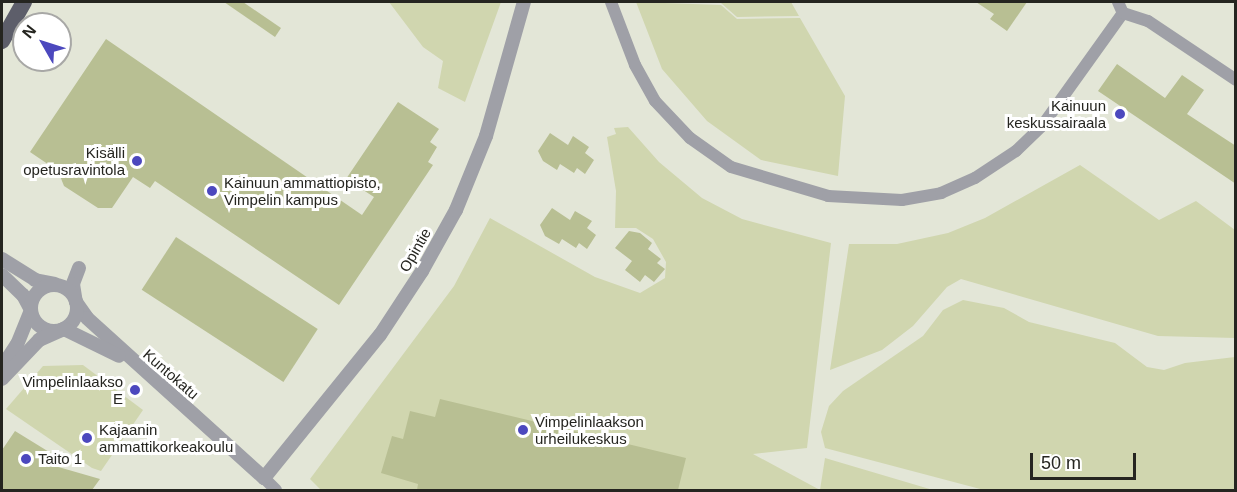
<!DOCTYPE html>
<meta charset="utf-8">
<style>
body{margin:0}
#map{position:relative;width:1237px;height:492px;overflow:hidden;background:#e3e6d7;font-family:Arial,sans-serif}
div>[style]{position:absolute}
.green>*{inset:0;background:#d0d6af}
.building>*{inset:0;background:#b8bf93;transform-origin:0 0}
.minor>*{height:12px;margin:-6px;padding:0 6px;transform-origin:6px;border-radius:6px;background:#9fa0a7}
.tertiary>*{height:14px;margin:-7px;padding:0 7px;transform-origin:7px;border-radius:7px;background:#9fa0a7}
.tertiary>.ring{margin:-7px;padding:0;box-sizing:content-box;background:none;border:14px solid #9fa0a7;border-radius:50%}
.trunk>*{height:16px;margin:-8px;padding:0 8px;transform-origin:8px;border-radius:8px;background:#5d5e6a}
.dots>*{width:16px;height:16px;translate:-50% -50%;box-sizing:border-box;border:3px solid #fff;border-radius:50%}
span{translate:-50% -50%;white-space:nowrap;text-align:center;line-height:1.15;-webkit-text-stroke:6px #fff;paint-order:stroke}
.poi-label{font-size:15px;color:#252520}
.right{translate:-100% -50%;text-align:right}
.left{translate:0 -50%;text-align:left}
.street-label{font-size:15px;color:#252520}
.frame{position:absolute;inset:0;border:3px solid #252520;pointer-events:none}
.north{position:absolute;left:12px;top:12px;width:60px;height:60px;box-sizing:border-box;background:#fff;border:2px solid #a8a8a6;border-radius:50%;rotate:309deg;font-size:16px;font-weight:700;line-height:24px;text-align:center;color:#252520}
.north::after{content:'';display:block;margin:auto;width:21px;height:27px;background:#4c48be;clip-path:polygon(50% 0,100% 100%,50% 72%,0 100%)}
.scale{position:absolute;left:1030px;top:453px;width:106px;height:27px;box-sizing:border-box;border:3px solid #252520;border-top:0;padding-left:8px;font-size:18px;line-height:21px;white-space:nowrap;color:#252520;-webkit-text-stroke:4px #fff;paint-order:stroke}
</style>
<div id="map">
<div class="green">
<i style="clip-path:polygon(389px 2px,501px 2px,465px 102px,438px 88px,443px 61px,423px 47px)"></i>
<i style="clip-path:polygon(636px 2px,721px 5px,737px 19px,800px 18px,845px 96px,838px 176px,761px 160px,707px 121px,662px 69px)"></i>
<i style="clip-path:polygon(668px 2px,791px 2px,799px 16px,737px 17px,721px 3px)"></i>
<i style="clip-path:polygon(628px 127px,659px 162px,702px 198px,742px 219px,831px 243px,807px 448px,753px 454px,820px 490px,825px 458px,933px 490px,321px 490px,310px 479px,454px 286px,490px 218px,595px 277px,640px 293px,665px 278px,666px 262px,653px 239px,636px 228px,615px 228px,616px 191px,607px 137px,616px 134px,614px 128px)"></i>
<i style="clip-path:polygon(1080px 165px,1159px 220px,1196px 201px,1235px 230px,1235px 338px,1158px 336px,961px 279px,947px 287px,913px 326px,882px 350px,830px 370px,849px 244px,897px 244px,948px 233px,985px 218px)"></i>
<i style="clip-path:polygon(963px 300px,1004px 308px,1029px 322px,1115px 343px,1147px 367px,1164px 370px,1185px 363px,1235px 357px,1235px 490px,984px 490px,825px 448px,821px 432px,829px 406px,843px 391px,923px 336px,943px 310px)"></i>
<i style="clip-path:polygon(83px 365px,143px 410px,101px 471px,92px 468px,6px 409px,43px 366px)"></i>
</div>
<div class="building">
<i style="clip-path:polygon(224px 2px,243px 2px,281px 28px,275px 37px)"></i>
<i style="clip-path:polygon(976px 2px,1027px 2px,1007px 31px,990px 19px,994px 14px)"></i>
<i style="clip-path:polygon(106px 39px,362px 215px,374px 197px,346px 179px,398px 102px,439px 129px,430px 142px,437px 147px,428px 162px,433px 165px,339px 305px,155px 181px,150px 188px,133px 177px,112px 208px,98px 208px,64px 186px,58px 171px,30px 152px)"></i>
<i style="clip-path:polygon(1117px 64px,1165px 98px,1182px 75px,1204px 90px,1187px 114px,1236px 146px,1236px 184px,1098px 91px)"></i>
<i style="clip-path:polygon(550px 133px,568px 145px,573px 136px,589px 147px,585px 153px,594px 160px,585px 174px,577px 168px,574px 173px,560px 164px,557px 170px,543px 161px,538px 151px)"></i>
<i style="clip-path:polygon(552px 208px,570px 220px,575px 211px,592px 221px,587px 228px,596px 235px,587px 249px,579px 243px,576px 248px,562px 239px,559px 244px,545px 236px,540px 225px)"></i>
<i style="clip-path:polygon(629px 231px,640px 233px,652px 243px,648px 249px,661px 259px,657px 263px,665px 269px,654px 282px,645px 275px,640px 282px,625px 270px,632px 261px,615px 248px)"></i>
<i style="left:176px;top:237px;width:169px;height:63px;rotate:33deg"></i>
<i style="clip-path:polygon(440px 399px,686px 458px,678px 490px,417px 490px,418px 484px,381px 473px,392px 436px,403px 439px,410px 411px,435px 417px)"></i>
<i style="clip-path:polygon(15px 431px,54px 455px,48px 464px,100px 479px,92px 490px,2px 490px,2px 450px)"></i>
</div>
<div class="minor">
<i style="left:611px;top:2px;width:67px;rotate:69.1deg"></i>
<i style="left:635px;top:65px;width:41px;rotate:60.9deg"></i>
<i style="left:655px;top:101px;width:51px;rotate:46.6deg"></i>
<i style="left:690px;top:138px;width:50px;rotate:35.3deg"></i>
<i style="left:731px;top:167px;width:101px;rotate:16.6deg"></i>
<i style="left:828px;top:196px;width:74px;rotate:3.1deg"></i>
<i style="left:902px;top:200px;width:40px;rotate:-10deg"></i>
<i style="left:941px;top:193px;width:37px;rotate:-24deg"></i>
<i style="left:975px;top:178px;width:49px;rotate:-33.4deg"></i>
<i style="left:1016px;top:151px;width:36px;rotate:-44deg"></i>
<i style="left:1042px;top:126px;width:139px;rotate:-54.4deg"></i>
<i style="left:1118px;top:2px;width:12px;rotate:66deg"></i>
<i style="left:1123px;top:13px;width:26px;rotate:18deg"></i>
<i style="left:1148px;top:21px;width:106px;rotate:33.8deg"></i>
<i style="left:264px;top:478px;width:17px;rotate:45deg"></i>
</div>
<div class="tertiary">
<i style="left:2px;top:259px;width:39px;rotate:32deg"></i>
<i style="left:35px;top:280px;width:20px;rotate:11deg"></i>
<i style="left:79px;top:268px;width:17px;rotate:111deg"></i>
<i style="left:73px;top:284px;width:18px;rotate:81deg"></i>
<i style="left:76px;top:302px;width:19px;rotate:55deg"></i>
<i style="left:87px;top:318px;width:239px;rotate:42.1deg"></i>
<i style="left:264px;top:478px;width:184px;rotate:-51deg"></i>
<i style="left:380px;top:335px;width:77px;rotate:-56.7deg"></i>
<i style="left:422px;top:271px;width:70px;rotate:-60.9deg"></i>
<i style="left:456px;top:210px;width:80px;rotate:-67.9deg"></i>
<i style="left:486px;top:136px;width:139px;rotate:-74.2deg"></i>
<i style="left:2px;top:275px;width:29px;rotate:44deg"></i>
<i style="left:23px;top:295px;width:17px;rotate:62deg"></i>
<i style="left:31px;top:310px;width:37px;rotate:112deg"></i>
<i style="left:17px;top:344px;width:27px;rotate:123deg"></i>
<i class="ring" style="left:31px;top:285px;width:32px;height:32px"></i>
<i style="left:2px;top:379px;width:54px;rotate:-46.5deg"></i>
<i style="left:39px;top:340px;width:27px;rotate:-24deg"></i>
<i style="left:64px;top:329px;width:61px;rotate:26.1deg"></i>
</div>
<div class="trunk">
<i style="left:2px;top:41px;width:45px;rotate:-60.6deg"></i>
</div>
<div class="dots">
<i style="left:1120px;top:114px;background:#4c48be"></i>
<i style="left:137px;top:161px;background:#4c48be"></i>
<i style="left:212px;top:191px;background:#4c48be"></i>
<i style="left:135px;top:390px;background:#4c48be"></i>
<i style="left:523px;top:430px;background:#4c48be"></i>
<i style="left:87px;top:438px;background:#4c48be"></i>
<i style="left:26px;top:459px;background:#4c48be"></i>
</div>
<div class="poi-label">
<span class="right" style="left:1106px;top:114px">Kainuun<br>keskussairaala</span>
<span class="right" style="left:125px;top:161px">Kisälli<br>opetusravintola</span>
<span class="left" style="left:224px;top:191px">Kainuun ammattiopisto,<br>Vimpelin kampus</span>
<span class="right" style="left:123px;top:390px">Vimpelinlaakso<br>E</span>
<span class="left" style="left:535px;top:430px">Vimpelinlaakson<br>urheilukeskus</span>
<span class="left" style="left:99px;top:438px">Kajaanin<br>ammattikorkeakoulu</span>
<span class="left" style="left:38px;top:459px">Taito 1</span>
</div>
<div class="street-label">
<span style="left:415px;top:250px;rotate:-60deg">Opintie</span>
<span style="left:171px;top:374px;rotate:41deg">Kuntokatu</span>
</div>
<div class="frame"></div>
<div class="north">N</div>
<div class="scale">50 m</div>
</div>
